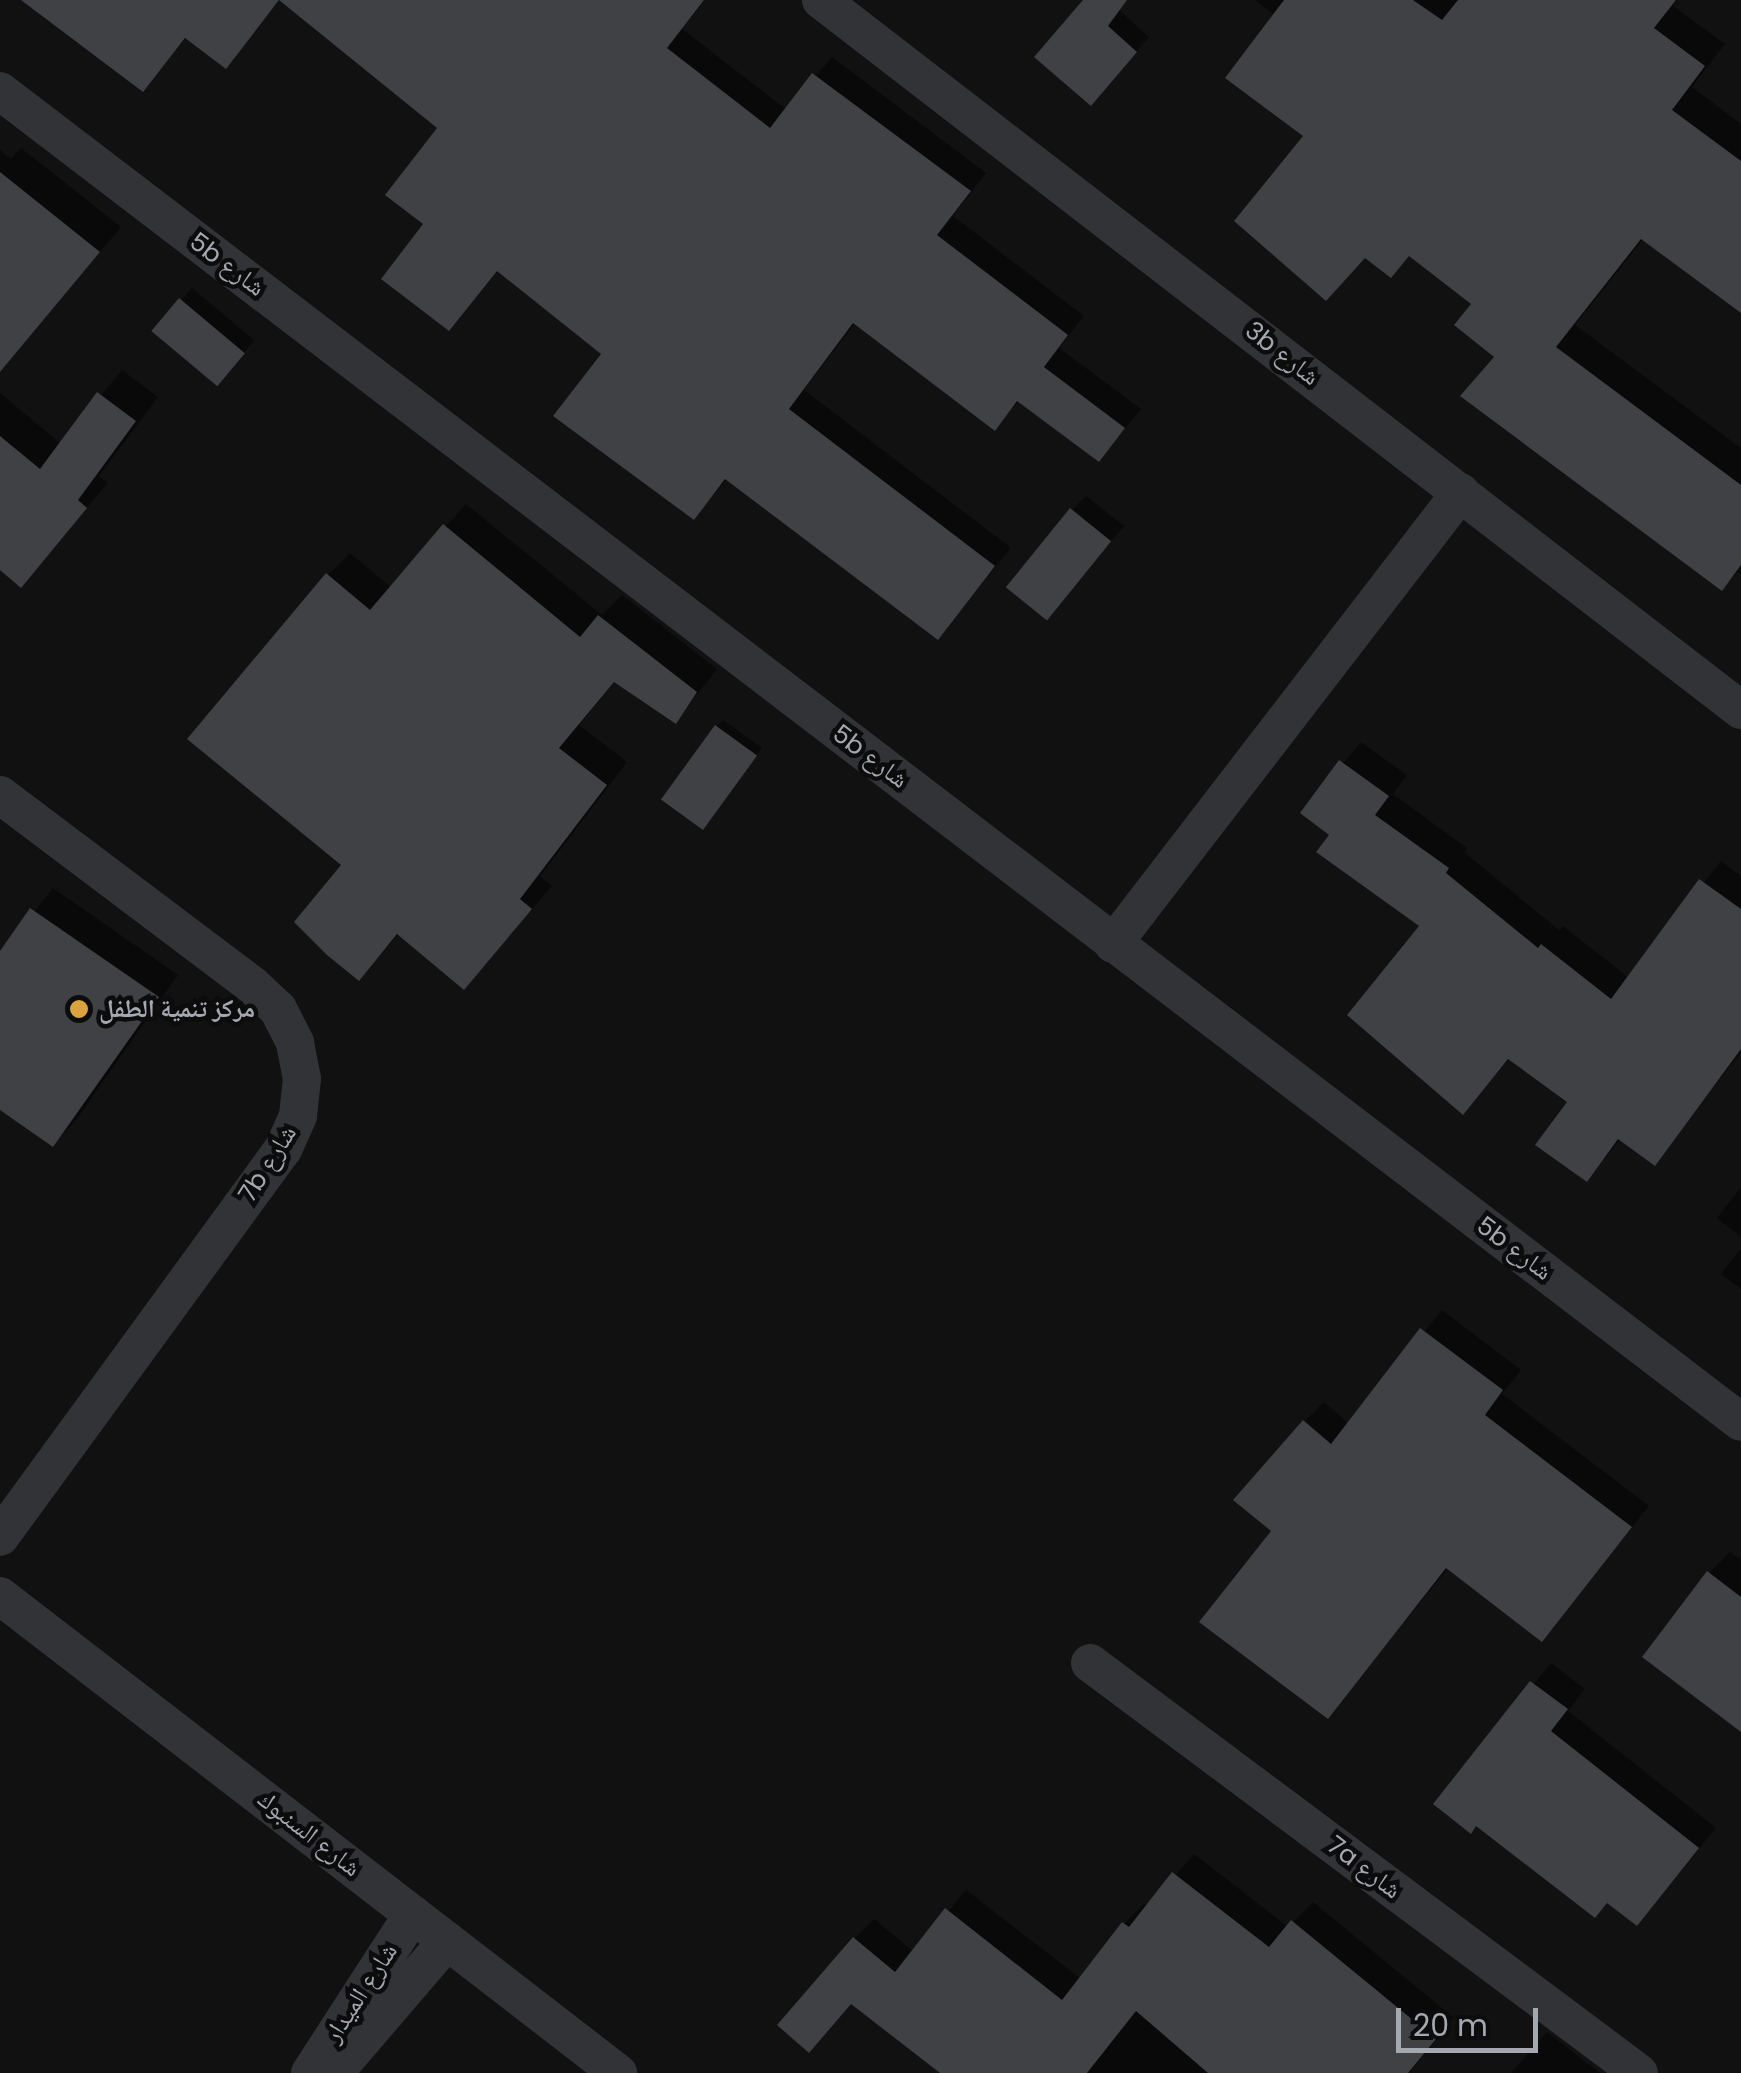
<!DOCTYPE html>
<meta charset="utf-8">
<style>
body{margin:0}
#map{position:relative;width:1741px;height:2073px;overflow:hidden;background:#111112;font-family:Poppins,"Noto Naskh Arabic",sans-serif}
div>[style]{position:absolute}
.shadow>*{inset:0;background:#0007}
.building>*{inset:0;background:#404145;transform-origin:0 0}
.street>*{height:38px;margin:-19px;padding:0 19px;transform-origin:19px;border-radius:19px;background:#323336}
.dots>*{width:28px;height:28px;translate:-50% -50%;box-sizing:border-box;border:5px solid #0c0c0d;border-radius:50%}
span{translate:-50% -50%;white-space:nowrap;text-align:center;line-height:1.15;-webkit-text-stroke:9px #0c0c0d;paint-order:stroke}
.street-label{font-size:25px;color:#a4a8b1}
.poi-label{font-size:25px;color:#a4a8b1;font-weight:700}
.left{translate:0 -50%;text-align:left}
.scale{position:absolute;left:1396px;top:2008px;width:142px;height:45px;box-sizing:border-box;border:5px solid #a4a8b1;border-top:0;padding-left:12px;font-size:30px;line-height:35px;white-space:nowrap;color:#a4a8b1;-webkit-text-stroke:8px #0c0c0d;paint-order:stroke}
</style>
<div id="map">
<div class="shadow">
<i style="clip-path:polygon(25px 0,280px 0,225px 65px,187px 37px,143px 89px)"></i>
<i style="clip-path:polygon(283px 0,705px 0,682px 29px,787px 110px,832px 57px,986px 173px,953px 216px,1084px 316px,1059px 348px,1141px 409px,1099px 459px,1020px 400px,994px 427px,856px 322px,804px 390px,1011px 548px,938px 637px,728px 478px,694px 517px,604px 354px,499px 269px,448px 328px,426px 223px,440px 128px)"></i>
<i style="clip-path:polygon(1098px 0,1127px 0,1118px 9px,1149px 37px,1104px 89px)"></i>
<i style="clip-path:polygon(1255px 0,1678px 0,1673px 6px,1725px 44px,1692px 87px,1741px 124px,1741px 310px,1644px 238px,1575px 325px,1741px 448px,1741px 575px,1738px 572px,1722px 588px,1498px 356px,1474px 304px,1307px 135px,1276px 16px)"></i>
<i style="clip-path:polygon(21px 148px,121px 227px,0 372px,0 150px,11px 159px)"></i>
<i style="clip-path:polygon(192px 288px,254px 340px,230px 371px,155px 330px)"></i>
<i style="clip-path:polygon(122px 370px,158px 397px,99px 476px,108px 483px,21px 584px,0 567px,0 393px,61px 444px)"></i>
<i style="clip-path:polygon(1086px 496px,1124px 526px,1048px 618px,1072px 510px)"></i>
<i style="clip-path:polygon(466px 504px,602px 615px,622px 595px,717px 669px,676px 721px,616px 680px,579px 725px,627px 762px,540px 876px,552px 886px,464px 986px,400px 933px,359px 977px,345px 865px,328px 575px,350px 553px,392px 588px)"></i>
<i style="clip-path:polygon(723px 720px,762px 748px,710px 820px,717px 726px)"></i>
<i style="clip-path:polygon(1361px 742px,1407px 775px,1393px 794px,1467px 848px,1464px 852px,1559px 930px,1563px 926px,1629px 978px,1721px 861px,1741px 876px,1741px 1052px,1654px 1163px,1621px 1139px,1587px 1179px,1570px 1102px,1510px 1058px,1463px 1111px,1422px 926px,1333px 834px,1303px 812px)"></i>
<i style="clip-path:polygon(53px 888px,178px 975px,74px 1123px,53px 1144px,0 1107px,0 955px)"></i>
<i style="clip-path:polygon(1741px 1187px,1741px 1237px,1717px 1218px)"></i>
<i style="clip-path:polygon(1741px 1248px,1741px 1289px,1721px 1274px)"></i>
<i style="clip-path:polygon(1442px 1310px,1521px 1370px,1502px 1394px,1649px 1506px,1542px 1638px,1449px 1567px,1328px 1716px,1274px 1531px,1304px 1422px,1324px 1402px,1349px 1424px)"></i>
<i style="clip-path:polygon(1730px 1552px,1741px 1560px,1741px 1729px,1709px 1573px)"></i>
<i style="clip-path:polygon(1551px 1663px,1585px 1689px,1568px 1711px,1716px 1828px,1637px 1923px,1608px 1901px,1437px 1804px)"></i>
<i style="clip-path:polygon(1194px 1854px,1288px 1927px,1313px 1902px,1454px 2018px,1409px 2073px,944px 2073px,852px 2002px,809px 2050px,854px 1939px,874px 1919px,914px 1952px,966px 1890px,1081px 1979px,1124px 1924px,1144px 1904px,1148px 1907px)"></i>
<i style="clip-path:polygon(1547px 2032px,1600px 2073px,1511px 2073px)"></i>
</div>
<div class="building">
<i style="clip-path:polygon(21px 0,704px 0,667px 48px,770px 128px,812px 73px,971px 191px,937px 235px,1068px 335px,1044px 367px,1125px 428px,1099px 462px,1017px 401px,995px 431px,853px 323px,789px 409px,995px 566px,938px 640px,725px 479px,694px 520px,553px 416px,601px 354px,497px 271px,449px 331px,381px 279px,423px 224px,385px 195px,437px 128px,279px 0,226px 69px,185px 38px,143px 92px)"></i>
<i style="clip-path:polygon(1083px 0,1127px 0,1108px 26px,1137px 52px,1091px 106px,1034px 57px)"></i>
<i style="clip-path:polygon(1284px 0,1413px 0,1442px 20px,1458px 0,1676px 0,1654px 28px,1705px 66px,1672px 110px,1741px 161px,1741px 313px,1641px 239px,1556px 347px,1741px 485px,1741px 565px,1722px 591px,1460px 396px,1494px 357px,1454px 325px,1471px 304px,1409px 256px,1391px 278px,1365px 258px,1326px 301px,1234px 221px,1303px 136px,1225px 78px)"></i>
<i style="clip-path:polygon(0 172px,100px 252px,0 372px)"></i>
<i style="left:179px;top:298px;width:86px;height:43px;rotate:40deg"></i>
<i style="clip-path:polygon(97px 392px,136px 421px,78px 500px,87px 508px,21px 588px,0 570px,0 436px,40px 469px)"></i>
<i style="left:1070px;top:508px;width:53px;height:102px;rotate:39deg"></i>
<i style="clip-path:polygon(443px 524px,580px 637px,598px 615px,697px 692px,676px 724px,614px 682px,559px 748px,607px 785px,520px 899px,532px 909px,464px 990px,397px 934px,359px 981px,327px 955px,294px 922px,341px 865px,187px 739px,326px 573px,370px 610px)"></i>
<i style="left:715px;top:725px;width:52px;height:92px;rotate:36deg"></i>
<i style="clip-path:polygon(1339px 760px,1389px 796px,1375px 815px,1449px 868px,1446px 873px,1538px 948px,1541px 944px,1611px 999px,1699px 879px,1741px 909px,1741px 1049px,1655px 1166px,1618px 1139px,1587px 1182px,1535px 1145px,1567px 1102px,1508px 1059px,1463px 1115px,1347px 1015px,1419px 926px,1316px 852px,1329px 835px,1300px 813px)"></i>
<i style="clip-path:polygon(30px 908px,159px 997px,53px 1147px,0 1110px,0 951px)"></i>
<i style="clip-path:polygon(1420px 1328px,1503px 1390px,1485px 1415px,1632px 1527px,1542px 1642px,1446px 1568px,1328px 1719px,1199px 1622px,1271px 1531px,1233px 1500px,1303px 1420px,1331px 1444px)"></i>
<i style="clip-path:polygon(1707px 1571px,1741px 1597px,1741px 1732px,1642px 1657px)"></i>
<i style="clip-path:polygon(1530px 1681px,1568px 1709px,1551px 1731px,1699px 1848px,1637px 1926px,1607px 1903px,1595px 1918px,1476px 1826px,1471px 1834px,1433px 1804px)"></i>
<i style="clip-path:polygon(1172px 1872px,1269px 1947px,1291px 1920px,1436px 2039px,1408px 2073px,1208px 2073px,1136px 2011px,1087px 2073px,940px 2073px,851px 2004px,809px 2053px,777px 2025px,853px 1937px,895px 1972px,945px 1908px,1062px 2000px,1122px 1922px,1129px 1927px)"></i>
</div>
<div class="street">
<i style="left:821px;top:0;width:1162px;rotate:37.66deg"></i>
<i style="left:0;top:91px;width:2191px;rotate:37.4deg"></i>
<i style="left:0;top:795px;width:314px;rotate:37deg"></i>
<i style="left:251px;top:984px;width:37px;rotate:43deg"></i>
<i style="left:278px;top:1009px;width:38px;rotate:63deg"></i>
<i style="left:295px;top:1043px;width:36px;rotate:79deg"></i>
<i style="left:302px;top:1078px;width:38px;rotate:96deg"></i>
<i style="left:298px;top:1116px;width:36px;rotate:114deg"></i>
<i style="left:283px;top:1149px;width:480px;rotate:126.1deg"></i>
<i style="left:1113px;top:944px;width:570px;rotate:-52.41deg"></i>
<i style="left:0;top:1596px;width:781px;rotate:37.66deg"></i>
<i style="left:1090px;top:1663px;width:685px;rotate:36.75deg"></i>
<i style="left:310px;top:2073px;width:189px;rotate:-57.1deg"></i>
<i style="left:334px;top:2073px;width:174px;rotate:-49.4deg"></i>
</div>
<div class="dots">
<i style="left:79px;top:1009px;background:#dba340"></i>
</div>
<div class="street-label">
<span style="left:227px;top:265px;rotate:37deg">5b شارع</span>
<span style="left:1282px;top:354px;rotate:38deg">3b شارع</span>
<span style="left:870px;top:757px;rotate:37deg">5b شارع</span>
<span style="left:268px;top:1164px;rotate:-58deg">7b شارع</span>
<span style="left:1514px;top:1249px;rotate:37deg">5b شارع</span>
<span style="left:309px;top:1834px;rotate:38deg">شارع السنبوك</span>
<span style="left:1364px;top:1868px;rotate:37deg">7a شارع</span>
<span style="left:361px;top:1993px;rotate:-57deg">شارع الميدار</span>
</div>
<div class="poi-label">
<span class="left" style="left:99px;top:1009px">مركز تنمية الطفل</span>
</div>
<div class="scale">20 m</div>
</div>
